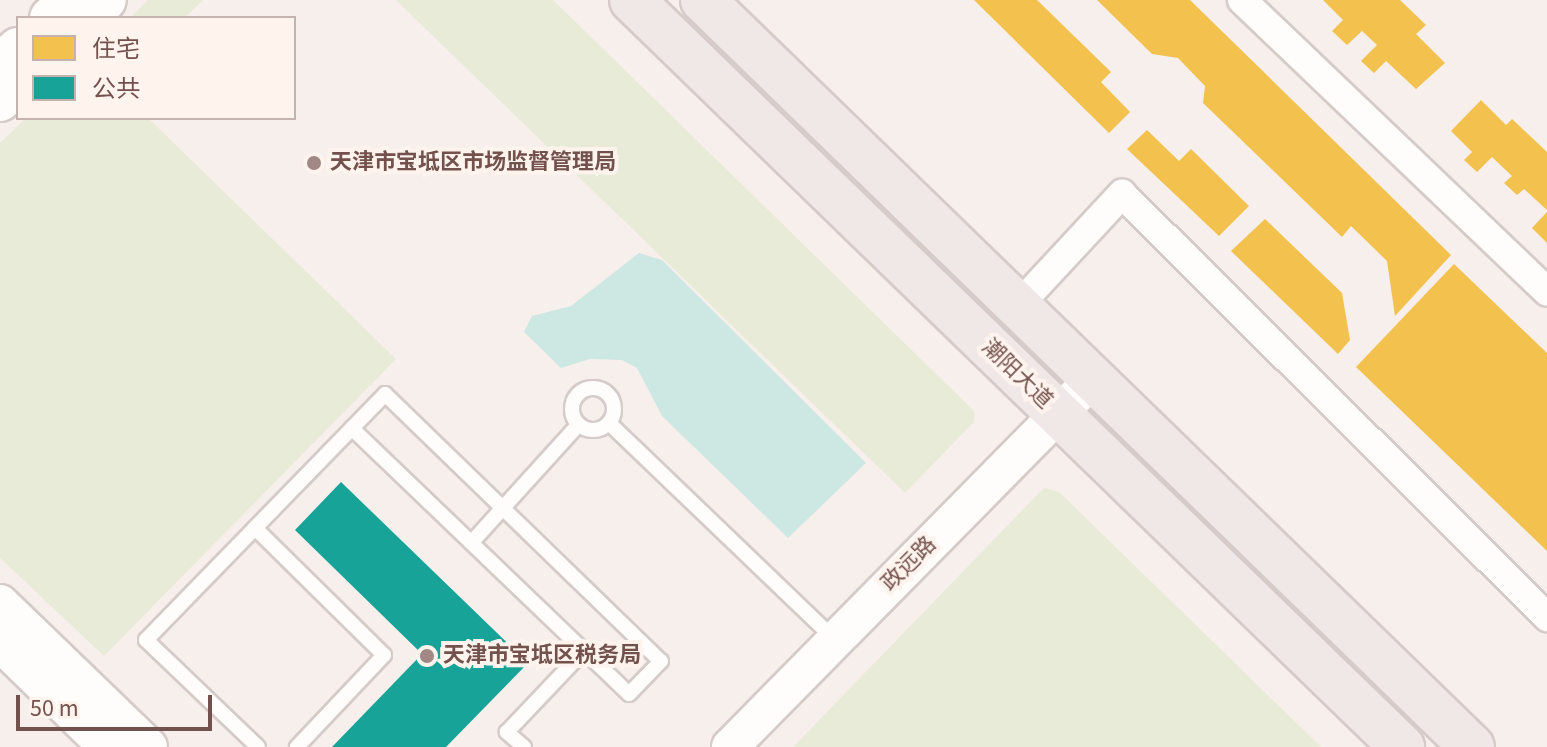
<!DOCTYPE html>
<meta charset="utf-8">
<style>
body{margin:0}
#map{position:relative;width:1547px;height:747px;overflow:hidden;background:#f6efeb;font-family:"Source Sans 3","Noto Sans SC",sans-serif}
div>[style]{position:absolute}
.green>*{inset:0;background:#e8ebd7}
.water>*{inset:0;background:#cde7e3}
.homes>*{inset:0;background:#f2c14e}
.public>*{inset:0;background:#17a398}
.roads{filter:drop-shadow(2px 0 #d5cbc8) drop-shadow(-2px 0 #d5cbc8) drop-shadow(0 2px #d5cbc8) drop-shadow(0 -2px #d5cbc8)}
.service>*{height:14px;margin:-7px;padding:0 7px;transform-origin:7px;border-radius:7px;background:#fefdfc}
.service>.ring{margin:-7px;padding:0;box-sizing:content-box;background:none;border:14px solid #fefdfc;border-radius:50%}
.minor>*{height:28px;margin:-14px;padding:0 14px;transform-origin:14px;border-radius:14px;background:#fefdfc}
.tertiary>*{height:36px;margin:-18px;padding:0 18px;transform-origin:18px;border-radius:18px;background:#fefdfc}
.secondary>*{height:40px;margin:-20px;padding:0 20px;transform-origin:20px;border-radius:20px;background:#fefdfc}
.trunk>*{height:44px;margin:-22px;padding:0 22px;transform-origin:22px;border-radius:22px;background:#f0e8e6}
.dots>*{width:22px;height:22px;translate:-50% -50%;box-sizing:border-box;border:4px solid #fef3ed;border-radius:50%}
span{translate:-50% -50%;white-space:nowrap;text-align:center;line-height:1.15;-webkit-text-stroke:8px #fef3ed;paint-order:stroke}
.poi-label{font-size:22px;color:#73514d;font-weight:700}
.left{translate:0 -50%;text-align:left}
.street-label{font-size:22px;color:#73514d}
.legend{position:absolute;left:16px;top:16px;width:280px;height:104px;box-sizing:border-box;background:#fef3ed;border:2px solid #c6b2ad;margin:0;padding:10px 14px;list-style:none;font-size:24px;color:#73514d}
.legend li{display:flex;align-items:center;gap:16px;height:40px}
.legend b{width:40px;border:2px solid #c6b2ad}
.scale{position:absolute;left:16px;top:695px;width:196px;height:36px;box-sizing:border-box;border:4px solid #73514d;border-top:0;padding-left:10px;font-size:24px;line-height:28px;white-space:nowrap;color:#73514d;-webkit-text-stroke:6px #fef3ed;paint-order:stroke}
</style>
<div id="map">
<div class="green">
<i style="clip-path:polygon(148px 0,203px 0,184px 18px,130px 18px)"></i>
<i style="clip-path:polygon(396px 0,553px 0,974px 411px,974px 422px,905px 493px)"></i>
<i style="clip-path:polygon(26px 118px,148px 118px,396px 359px,104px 656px,0 558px,0 143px)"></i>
<i style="clip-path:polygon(1044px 488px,1059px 492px,1321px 747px,793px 747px)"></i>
</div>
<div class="water">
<i style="clip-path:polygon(639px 253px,662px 260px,866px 463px,788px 538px,662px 416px,637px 368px,622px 360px,590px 359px,561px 368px,524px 332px,532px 316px,571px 306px)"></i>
</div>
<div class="homes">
<i style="clip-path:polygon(974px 0,1037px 0,1111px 72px,1101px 82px,1130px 112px,1109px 133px)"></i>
<i style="clip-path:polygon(1097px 0,1190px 0,1451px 255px,1395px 316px,1387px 261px,1351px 226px,1342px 237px,1203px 103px,1205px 86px,1178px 58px,1152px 54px)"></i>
<i style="clip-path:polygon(1323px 0,1400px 0,1426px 25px,1416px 34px,1445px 63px,1416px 89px,1386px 61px,1374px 73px,1361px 61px,1377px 45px,1362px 31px,1347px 45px,1332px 31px,1343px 20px)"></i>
<i style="clip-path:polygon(1481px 100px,1506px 125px,1512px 119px,1547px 152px,1547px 210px,1524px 189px,1517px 195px,1504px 183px,1512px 176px,1492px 157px,1477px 172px,1464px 160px,1472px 152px,1451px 131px)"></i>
<i style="clip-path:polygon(1147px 130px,1179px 161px,1191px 149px,1249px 206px,1219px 236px,1127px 149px)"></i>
<i style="clip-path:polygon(1547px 212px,1547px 243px,1532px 228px)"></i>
<i style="clip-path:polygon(1265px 219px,1342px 293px,1350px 340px,1338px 354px,1231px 251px)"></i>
<i style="clip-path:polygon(1454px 264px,1547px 353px,1547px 551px,1356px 367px)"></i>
</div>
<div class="public">
<i style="clip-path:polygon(341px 482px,528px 663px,446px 747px,332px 747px,422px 654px,295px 530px)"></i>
</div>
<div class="roads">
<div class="service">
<i class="ring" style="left:572px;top:388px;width:28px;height:28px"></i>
<i style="left:609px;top:423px;width:312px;rotate:43.8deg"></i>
<i style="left:255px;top:528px;width:181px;rotate:44.6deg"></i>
<i style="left:384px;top:655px;width:127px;rotate:133.4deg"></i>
<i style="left:472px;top:542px;width:158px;rotate:-47.8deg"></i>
<i style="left:258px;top:747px;width:155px;rotate:-136.3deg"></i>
<i style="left:146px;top:640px;width:343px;rotate:-45.8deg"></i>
<i style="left:385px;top:394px;width:384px;rotate:44.1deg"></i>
<i style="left:661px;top:661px;width:46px;rotate:134.1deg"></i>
<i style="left:629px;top:694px;width:384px;rotate:-136.2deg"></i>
<i style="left:524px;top:747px;width:23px;rotate:-139deg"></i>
<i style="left:507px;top:732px;width:112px;rotate:-46.5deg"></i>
</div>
<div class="minor">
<i style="left:1242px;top:0;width:422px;rotate:43.7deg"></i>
<i style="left:1016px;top:308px;width:156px;rotate:-47.1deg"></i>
<i style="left:1122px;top:194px;width:600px;rotate:44.86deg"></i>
</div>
<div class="tertiary">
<i style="left:0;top:603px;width:207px;rotate:44deg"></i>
<i style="left:0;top:643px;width:149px;rotate:44.2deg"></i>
<i style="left:730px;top:747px;width:513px;rotate:-45.4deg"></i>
</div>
<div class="secondary">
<i style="left:50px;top:18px;width:26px;rotate:-43deg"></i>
<i style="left:88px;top:18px;width:25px;rotate:-45deg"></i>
<i style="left:0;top:64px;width:24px;rotate:-42deg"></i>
<i style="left:0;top:101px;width:25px;rotate:-43deg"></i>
</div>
<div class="trunk">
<i style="left:632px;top:0;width:1073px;rotate:44.13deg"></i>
<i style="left:703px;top:0;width:1072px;rotate:44.17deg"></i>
</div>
</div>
<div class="dots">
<i style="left:314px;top:163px;background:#a18884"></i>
<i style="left:427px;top:656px;background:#a18884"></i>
</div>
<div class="poi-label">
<span class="left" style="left:330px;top:163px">天津市宝坻区市场监督管理局</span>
<span class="left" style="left:443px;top:656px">天津市宝坻区税务局</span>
</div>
<div class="street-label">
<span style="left:1017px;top:374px;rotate:44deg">潮阳大道</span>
<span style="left:909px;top:564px;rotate:-45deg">政远路</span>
</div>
<ul class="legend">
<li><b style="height:22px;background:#f2c14e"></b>住宅</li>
<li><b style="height:22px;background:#17a398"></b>公共</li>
</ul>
<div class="scale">50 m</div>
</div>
